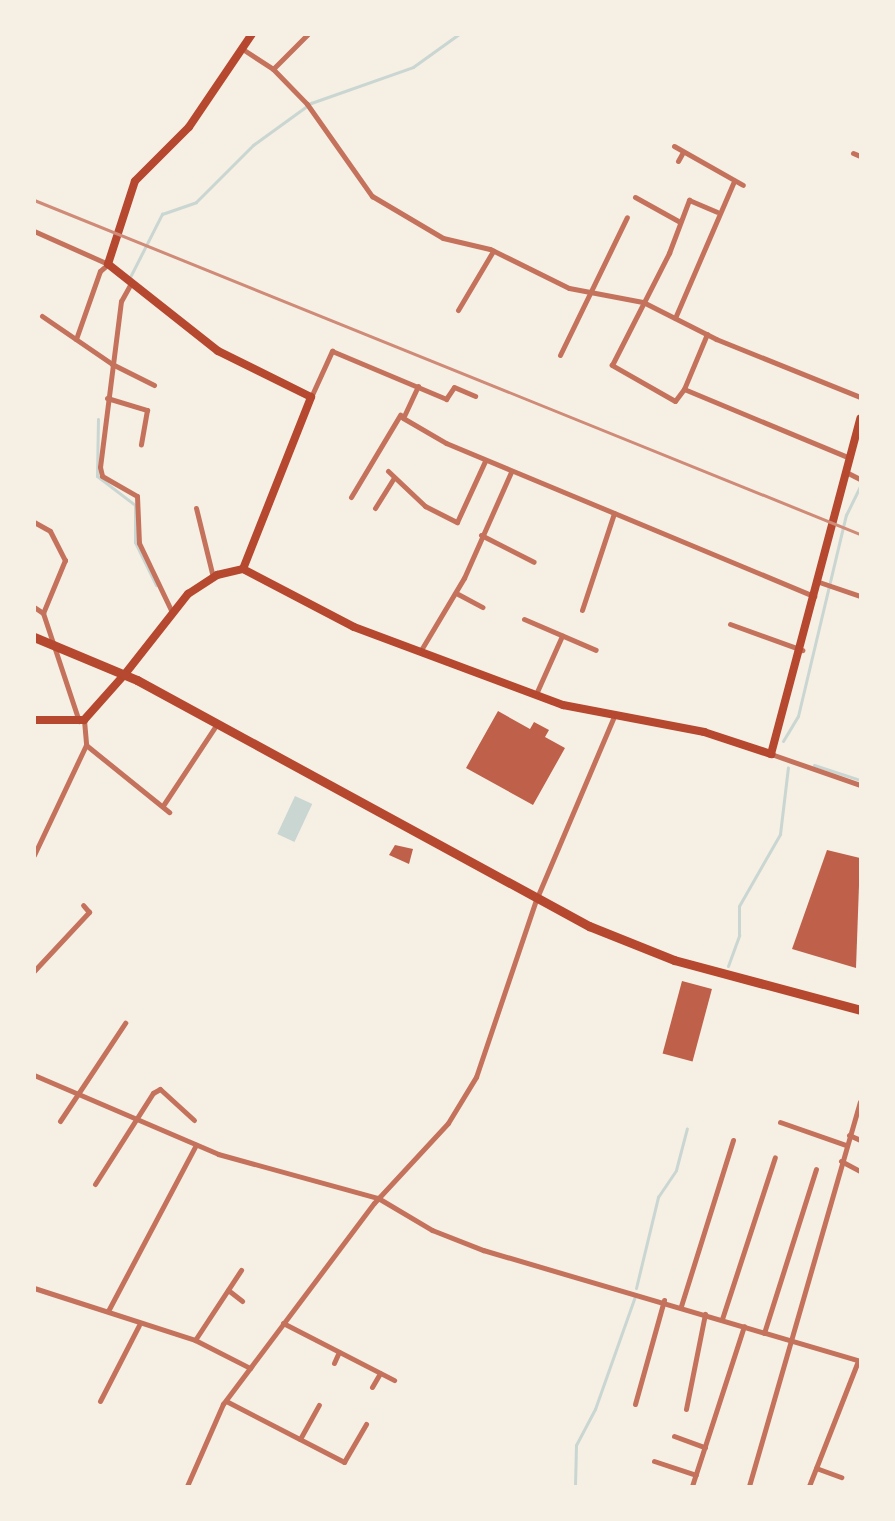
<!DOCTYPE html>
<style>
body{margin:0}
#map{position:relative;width:895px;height:1521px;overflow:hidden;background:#f6efe4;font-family:Ubuntu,sans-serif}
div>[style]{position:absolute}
.water>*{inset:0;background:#c9d6d2;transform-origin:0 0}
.stream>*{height:3px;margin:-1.5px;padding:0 1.5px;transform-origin:1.5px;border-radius:1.5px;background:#c9d6d2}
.building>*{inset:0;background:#bf614a;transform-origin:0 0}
.minor>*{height:5px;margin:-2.5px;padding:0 2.5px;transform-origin:2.5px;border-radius:2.5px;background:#c5725c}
.secondary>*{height:8px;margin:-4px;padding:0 4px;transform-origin:4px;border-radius:4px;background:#b5482f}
.primary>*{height:8px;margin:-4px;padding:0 4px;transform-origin:4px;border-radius:4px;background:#b5482f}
.trunk>*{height:9px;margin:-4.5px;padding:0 4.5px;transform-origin:4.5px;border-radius:4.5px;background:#b5482f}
.rail>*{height:3px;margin:-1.5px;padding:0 1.5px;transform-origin:1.5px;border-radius:1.5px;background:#cf8b77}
span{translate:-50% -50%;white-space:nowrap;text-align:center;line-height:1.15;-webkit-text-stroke:4.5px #f6efe4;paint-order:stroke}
.frame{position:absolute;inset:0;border:36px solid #f6efe4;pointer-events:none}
</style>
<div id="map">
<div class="water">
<i style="left:295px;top:796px;width:19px;height:42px;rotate:25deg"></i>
</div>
<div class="stream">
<i style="left:130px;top:277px;width:71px;rotate:-63.1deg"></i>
<i style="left:162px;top:214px;width:36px;rotate:-19deg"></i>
<i style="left:196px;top:202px;width:81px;rotate:-45deg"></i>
<i style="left:253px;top:145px;width:72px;rotate:-35.9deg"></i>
<i style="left:311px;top:103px;width:108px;rotate:-19.4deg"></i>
<i style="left:413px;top:67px;width:57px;rotate:-35.7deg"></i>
<i style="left:98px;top:419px;width:57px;rotate:91deg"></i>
<i style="left:97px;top:476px;width:48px;rotate:37.3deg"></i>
<i style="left:135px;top:505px;width:37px;rotate:90deg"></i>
<i style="left:135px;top:542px;width:48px;rotate:64deg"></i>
<i style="left:783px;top:741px;width:29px;rotate:-59deg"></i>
<i style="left:798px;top:716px;width:207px;rotate:-76.6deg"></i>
<i style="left:846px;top:515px;width:32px;rotate:-64deg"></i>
<i style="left:814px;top:765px;width:48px;rotate:18.1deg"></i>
<i style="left:728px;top:966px;width:33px;rotate:-70deg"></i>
<i style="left:739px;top:935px;width:29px;rotate:-90deg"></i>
<i style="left:739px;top:906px;width:83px;rotate:-60.3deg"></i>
<i style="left:780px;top:834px;width:67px;rotate:-83.2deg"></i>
<i style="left:636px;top:1288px;width:94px;rotate:-76.4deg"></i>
<i style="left:658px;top:1197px;width:32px;rotate:-56deg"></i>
<i style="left:676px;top:1170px;width:43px;rotate:-75.3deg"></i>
<i style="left:575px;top:1486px;width:41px;rotate:-88.6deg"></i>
<i style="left:576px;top:1445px;width:41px;rotate:-62.2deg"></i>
<i style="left:595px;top:1409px;width:120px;rotate:-70.5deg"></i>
</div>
<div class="building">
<i style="clip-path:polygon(498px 711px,530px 729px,534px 722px,549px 730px,545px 737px,565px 748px,533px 805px,466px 768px)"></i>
<i style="clip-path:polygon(395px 845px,413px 849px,409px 864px,389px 855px)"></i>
<i style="clip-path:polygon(827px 850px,860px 858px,856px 968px,792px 949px)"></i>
<i style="left:682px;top:981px;width:31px;height:75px;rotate:15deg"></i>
</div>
<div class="minor">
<i style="left:244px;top:50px;width:35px;rotate:33deg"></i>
<i style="left:273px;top:69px;width:49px;rotate:45.8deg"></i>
<i style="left:307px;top:104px;width:113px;rotate:54.8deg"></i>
<i style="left:372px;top:196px;width:82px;rotate:30.6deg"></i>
<i style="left:443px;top:238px;width:48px;rotate:13.2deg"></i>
<i style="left:490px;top:249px;width:88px;rotate:26.3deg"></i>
<i style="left:569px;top:288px;width:75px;rotate:10.7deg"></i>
<i style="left:643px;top:302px;width:82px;rotate:26.9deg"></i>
<i style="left:716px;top:339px;width:155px;rotate:21.9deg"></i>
<i style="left:273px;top:69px;width:49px;rotate:-45deg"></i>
<i style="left:674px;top:146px;width:79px;rotate:29.5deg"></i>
<i style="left:853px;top:153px;width:8px;rotate:23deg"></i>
<i style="left:678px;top:161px;width:10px;rotate:-61deg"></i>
<i style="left:635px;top:197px;width:51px;rotate:29.1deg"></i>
<i style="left:34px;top:231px;width:81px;rotate:24deg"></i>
<i style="left:130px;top:285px;width:18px;rotate:119deg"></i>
<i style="left:121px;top:301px;width:167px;rotate:97.2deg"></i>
<i style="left:100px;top:467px;width:9px;rotate:77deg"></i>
<i style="left:102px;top:476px;width:40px;rotate:29.7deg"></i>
<i style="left:137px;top:496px;width:47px;rotate:87.6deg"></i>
<i style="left:139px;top:543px;width:74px;rotate:64.5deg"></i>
<i style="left:458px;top:310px;width:69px;rotate:-59.3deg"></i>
<i style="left:42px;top:316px;width:85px;rotate:34.4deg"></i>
<i style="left:112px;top:364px;width:47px;rotate:26.6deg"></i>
<i style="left:675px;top:318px;width:149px;rotate:-66.7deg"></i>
<i style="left:707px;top:334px;width:60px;rotate:112.7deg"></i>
<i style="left:684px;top:389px;width:180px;rotate:22.6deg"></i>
<i style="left:76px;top:339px;width:72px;rotate:-70.6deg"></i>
<i style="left:100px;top:271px;width:11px;rotate:-41deg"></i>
<i style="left:560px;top:355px;width:153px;rotate:-64.1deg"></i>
<i style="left:418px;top:386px;width:35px;rotate:115deg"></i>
<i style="left:403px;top:418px;width:50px;rotate:30.2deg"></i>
<i style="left:446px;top:443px;width:399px;rotate:22.6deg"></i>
<i style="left:684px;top:389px;width:15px;rotate:127deg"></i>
<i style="left:675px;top:401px;width:73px;rotate:-150.3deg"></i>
<i style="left:612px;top:365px;width:126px;rotate:-63deg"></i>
<i style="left:669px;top:253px;width:57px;rotate:-69.3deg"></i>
<i style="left:689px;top:200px;width:30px;rotate:23deg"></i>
<i style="left:311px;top:397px;width:51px;rotate:-65.5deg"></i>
<i style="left:332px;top:351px;width:124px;rotate:22.8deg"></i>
<i style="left:446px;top:399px;width:14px;rotate:-56deg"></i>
<i style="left:454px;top:387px;width:23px;rotate:23deg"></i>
<i style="left:107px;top:398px;width:42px;rotate:16.7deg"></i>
<i style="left:147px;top:410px;width:35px;rotate:100deg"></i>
<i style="left:388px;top:471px;width:51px;rotate:43.4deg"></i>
<i style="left:425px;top:506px;width:36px;rotate:27deg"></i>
<i style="left:457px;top:522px;width:67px;rotate:-65.3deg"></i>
<i style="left:846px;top:472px;width:16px;rotate:27deg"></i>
<i style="left:351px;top:497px;width:96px;rotate:-59.1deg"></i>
<i style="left:196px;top:508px;width:71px;rotate:76.2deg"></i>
<i style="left:375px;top:508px;width:36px;rotate:-58deg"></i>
<i style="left:34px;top:522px;width:18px;rotate:29deg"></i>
<i style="left:50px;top:531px;width:33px;rotate:63deg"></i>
<i style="left:65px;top:560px;width:57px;rotate:112.5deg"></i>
<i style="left:43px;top:613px;width:114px;rotate:71.6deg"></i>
<i style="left:481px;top:535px;width:59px;rotate:27deg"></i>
<i style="left:819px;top:582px;width:43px;rotate:18.9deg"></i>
<i style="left:456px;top:593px;width:30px;rotate:28deg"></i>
<i style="left:34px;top:607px;width:11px;rotate:34deg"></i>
<i style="left:582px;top:610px;width:102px;rotate:-71.7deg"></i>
<i style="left:524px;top:619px;width:78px;rotate:23.3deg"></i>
<i style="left:730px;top:624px;width:77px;rotate:19.9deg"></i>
<i style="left:421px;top:650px;width:84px;rotate:-59.2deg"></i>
<i style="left:464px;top:578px;width:116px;rotate:-66.1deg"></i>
<i style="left:536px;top:694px;width:64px;rotate:-65.9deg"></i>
<i style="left:84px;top:720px;width:25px;rotate:85deg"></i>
<i style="left:86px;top:745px;width:107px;rotate:38.9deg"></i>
<i style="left:771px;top:754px;width:94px;rotate:19.2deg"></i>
<i style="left:164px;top:804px;width:96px;rotate:-56.5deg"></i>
<i style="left:34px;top:855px;width:122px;rotate:-64.7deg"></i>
<i style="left:34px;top:971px;width:81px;rotate:-47deg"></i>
<i style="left:89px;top:912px;width:9px;rotate:-131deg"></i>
<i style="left:34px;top:1075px;width:200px;rotate:23.2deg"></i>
<i style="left:218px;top:1154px;width:166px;rotate:15.4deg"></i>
<i style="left:378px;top:1198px;width:63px;rotate:30.7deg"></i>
<i style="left:432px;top:1230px;width:55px;rotate:21.4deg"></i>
<i style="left:483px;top:1250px;width:393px;rotate:16.4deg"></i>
<i style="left:60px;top:1121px;width:118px;rotate:-56.4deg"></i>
<i style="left:780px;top:1122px;width:70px;rotate:19.2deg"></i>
<i style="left:849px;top:1135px;width:12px;rotate:24deg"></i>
<i style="left:841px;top:1161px;width:21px;rotate:28deg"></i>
<i style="left:95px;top:1184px;width:108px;rotate:-57.5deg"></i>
<i style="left:153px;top:1093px;width:8px;rotate:-30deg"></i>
<i style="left:160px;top:1089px;width:46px;rotate:42.4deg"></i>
<i style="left:34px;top:1288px;width:169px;rotate:17.9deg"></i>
<i style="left:195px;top:1340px;width:62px;rotate:27deg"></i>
<i style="left:228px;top:1290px;width:18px;rotate:38deg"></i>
<i style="left:681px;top:1306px;width:174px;rotate:-72.6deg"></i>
<i style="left:108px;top:1311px;width:188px;rotate:-62.1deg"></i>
<i style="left:722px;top:1319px;width:170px;rotate:-71.9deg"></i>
<i style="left:283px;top:1323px;width:125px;rotate:27.2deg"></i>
<i style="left:764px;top:1333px;width:172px;rotate:-72.4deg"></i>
<i style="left:195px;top:1340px;width:84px;rotate:-56.7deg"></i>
<i style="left:334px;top:1363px;width:12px;rotate:-66deg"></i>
<i style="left:372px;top:1387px;width:16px;rotate:-60deg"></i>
<i style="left:100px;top:1401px;width:85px;rotate:-62.8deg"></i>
<i style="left:226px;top:1401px;width:133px;rotate:27.3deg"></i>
<i style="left:344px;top:1462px;width:44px;rotate:-59.9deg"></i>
<i style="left:635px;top:1404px;width:108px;rotate:-74.4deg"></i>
<i style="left:686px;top:1409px;width:97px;rotate:-78.7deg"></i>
<i style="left:674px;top:1436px;width:33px;rotate:20deg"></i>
<i style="left:300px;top:1439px;width:39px;rotate:-61deg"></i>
<i style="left:654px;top:1461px;width:44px;rotate:18.4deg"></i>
<i style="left:816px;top:1468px;width:27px;rotate:20deg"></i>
<i style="left:187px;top:1486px;width:90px;rotate:-66.3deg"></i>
<i style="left:223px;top:1404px;width:251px;rotate:-53.1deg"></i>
<i style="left:374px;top:1203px;width:109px;rotate:-47.2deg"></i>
<i style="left:448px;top:1123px;width:54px;rotate:-58.7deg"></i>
<i style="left:476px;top:1077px;width:187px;rotate:-71.3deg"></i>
<i style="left:536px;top:900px;width:200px;rotate:-67deg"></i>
<i style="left:692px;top:1486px;width:168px;rotate:-72deg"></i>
<i style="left:749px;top:1486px;width:400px;rotate:-73.9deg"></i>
<i style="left:809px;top:1486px;width:134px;rotate:-68.6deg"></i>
</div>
<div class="secondary">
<i style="left:243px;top:569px;width:185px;rotate:-68.4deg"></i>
<i style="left:311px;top:397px;width:104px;rotate:-153.7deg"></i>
<i style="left:218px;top:351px;width:140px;rotate:-141.7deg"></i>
<i style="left:108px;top:264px;width:87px;rotate:-72deg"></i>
<i style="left:135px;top:181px;width:76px;rotate:-45deg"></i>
<i style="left:189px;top:127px;width:112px;rotate:-55.9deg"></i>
<i style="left:34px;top:720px;width:50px"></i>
<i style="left:84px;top:720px;width:62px;rotate:-48.3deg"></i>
</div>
<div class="primary">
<i style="left:125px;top:674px;width:102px;rotate:-51.8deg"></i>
<i style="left:188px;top:594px;width:35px;rotate:-33deg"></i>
<i style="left:217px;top:575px;width:27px;rotate:-13deg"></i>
<i style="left:243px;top:569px;width:125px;rotate:27.6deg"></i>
<i style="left:354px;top:627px;width:223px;rotate:20.5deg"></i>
<i style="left:563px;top:705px;width:144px;rotate:10.8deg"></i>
<i style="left:704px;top:732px;width:71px;rotate:18.2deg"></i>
<i style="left:771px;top:754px;width:347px;rotate:-75.1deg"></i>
</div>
<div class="trunk">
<i style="left:34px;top:637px;width:112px;rotate:22.7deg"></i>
<i style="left:137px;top:680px;width:515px;rotate:28.56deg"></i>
<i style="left:589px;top:926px;width:92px;rotate:21.8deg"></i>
<i style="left:674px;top:960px;width:193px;rotate:15deg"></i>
</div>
<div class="rail">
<i style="left:34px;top:200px;width:891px;rotate:22.02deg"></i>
</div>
<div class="frame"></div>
</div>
